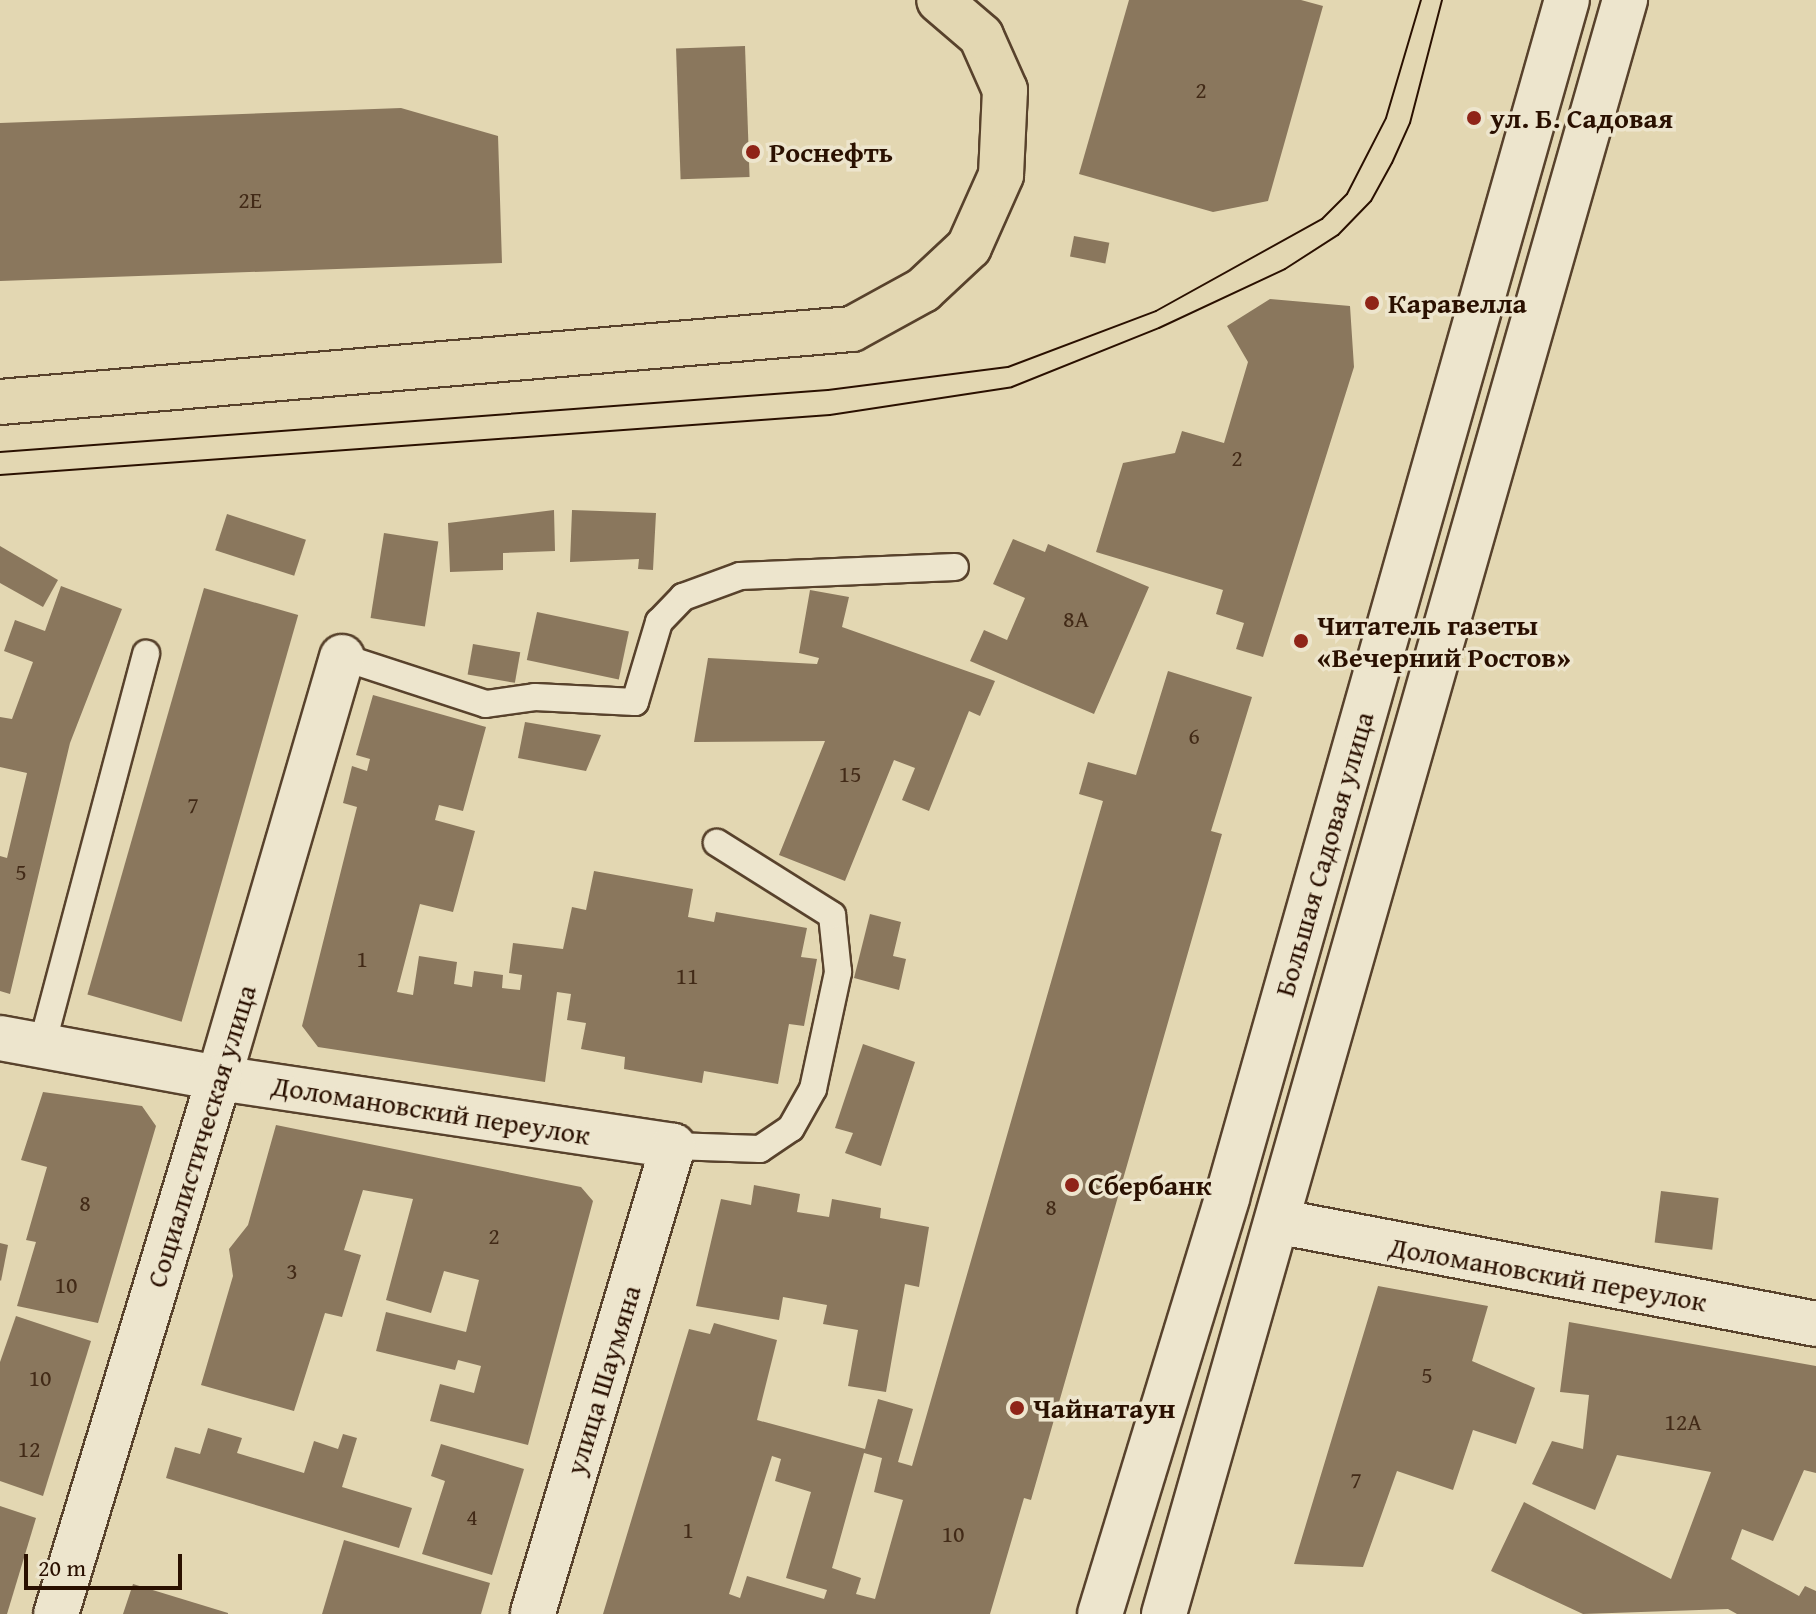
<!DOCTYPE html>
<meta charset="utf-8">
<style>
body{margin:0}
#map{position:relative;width:1816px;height:1614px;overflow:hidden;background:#e3d7b2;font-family:"Gentium Book Plus",serif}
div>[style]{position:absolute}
.building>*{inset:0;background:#8a775d;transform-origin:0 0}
.roads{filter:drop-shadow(2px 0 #58422c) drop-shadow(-2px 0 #58422c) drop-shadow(0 2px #58422c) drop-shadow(0 -2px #58422c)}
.lane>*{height:26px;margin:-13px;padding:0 13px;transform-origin:13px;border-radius:13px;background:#ede5cd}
.street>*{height:44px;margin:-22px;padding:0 22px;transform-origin:22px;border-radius:22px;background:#ede5cd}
.secondary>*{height:44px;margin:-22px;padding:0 22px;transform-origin:22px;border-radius:22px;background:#ede5cd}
.primary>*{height:44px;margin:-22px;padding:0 22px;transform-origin:22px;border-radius:22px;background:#e3d7b2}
.tram>*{height:2px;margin:-1px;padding:0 1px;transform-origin:1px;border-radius:1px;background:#2a1000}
.dots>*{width:22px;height:22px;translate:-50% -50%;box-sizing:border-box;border:4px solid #ede5cd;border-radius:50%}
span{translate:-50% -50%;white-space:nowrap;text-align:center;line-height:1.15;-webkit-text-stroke:7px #ede5cd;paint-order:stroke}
.number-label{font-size:24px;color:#422a17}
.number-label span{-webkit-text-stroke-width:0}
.poi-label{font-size:28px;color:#2a1000;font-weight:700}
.left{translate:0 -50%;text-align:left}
.street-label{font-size:28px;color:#2a1000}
.scale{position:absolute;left:24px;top:1554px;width:158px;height:36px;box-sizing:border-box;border:4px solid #2a1000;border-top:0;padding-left:10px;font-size:24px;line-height:28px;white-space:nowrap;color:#2a1000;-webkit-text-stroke:6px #ede5cd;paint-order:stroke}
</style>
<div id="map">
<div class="building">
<i style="clip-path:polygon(1129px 0,1301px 0,1323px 6px,1268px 201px,1213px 212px,1079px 174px)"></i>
<i style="left:745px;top:46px;width:131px;height:69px;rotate:88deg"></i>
<i style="clip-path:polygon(401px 108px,498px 136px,502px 263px,0 281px,0 123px)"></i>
<i style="left:1074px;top:236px;width:36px;height:21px;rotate:11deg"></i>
<i style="clip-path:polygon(1270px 299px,1350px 306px,1354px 367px,1263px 657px,1236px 649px,1244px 623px,1216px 614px,1223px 590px,1096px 552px,1123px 463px,1175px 453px,1182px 431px,1224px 443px,1248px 362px,1227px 326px)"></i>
<i style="clip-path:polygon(554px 510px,555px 551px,503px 553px,503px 570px,450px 572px,448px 523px)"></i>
<i style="clip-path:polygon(572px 510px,656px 513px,653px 570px,638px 569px,639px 559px,570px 562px)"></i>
<i style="left:227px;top:514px;width:83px;height:38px;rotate:18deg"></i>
<i style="left:384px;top:533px;width:55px;height:86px;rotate:9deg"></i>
<i style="clip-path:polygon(1013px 539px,1045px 552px,1048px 544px,1149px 587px,1094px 714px,970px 661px,984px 630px,1007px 640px,1025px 598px,993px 584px)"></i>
<i style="clip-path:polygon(0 546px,58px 580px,43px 607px,0 583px)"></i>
<i style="clip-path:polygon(61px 586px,122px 609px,70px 743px,10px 994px,0 991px,0 856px,7px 858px,27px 773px,0 767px,0 717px,12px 719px,33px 662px,4px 651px,15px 620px,45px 631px)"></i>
<i style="left:204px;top:588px;width:98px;height:423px;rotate:16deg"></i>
<i style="clip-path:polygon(810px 590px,849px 597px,842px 627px,995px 681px,980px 716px,969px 711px,929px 811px,902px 800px,915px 768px,894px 760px,845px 881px,779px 855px,825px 741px,694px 742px,708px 658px,817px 664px,819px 658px,799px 653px)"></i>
<i style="left:537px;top:612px;width:94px;height:49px;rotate:12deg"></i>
<i style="left:473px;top:644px;width:48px;height:31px;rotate:10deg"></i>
<i style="clip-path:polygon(evenodd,1168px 671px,1252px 697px,1211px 831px,1222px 834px,1031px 1500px,1024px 1498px,990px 1614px,603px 1614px,689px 1329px,710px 1334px,714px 1323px,777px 1340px,757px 1420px,865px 1449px,878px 1399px,913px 1409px,898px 1462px,912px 1466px,1103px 801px,1079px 794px,1088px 762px,1136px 775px,1168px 671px,864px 1453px,882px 1458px,874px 1492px,903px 1500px,875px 1599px,856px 1594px,861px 1578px,832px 1568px,864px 1453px,1168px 671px,772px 1456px,781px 1459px,775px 1481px,811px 1492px,786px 1578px,827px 1590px,824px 1599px,747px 1576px,740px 1598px,729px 1594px,772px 1456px)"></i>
<i style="clip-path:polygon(373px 695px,486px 727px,463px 811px,439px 805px,435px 820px,475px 831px,453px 912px,420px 904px,397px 992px,413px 995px,419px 956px,457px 962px,454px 984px,472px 987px,474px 971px,503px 975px,502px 988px,520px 990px,522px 975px,509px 973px,513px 943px,563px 949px,572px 907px,586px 910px,594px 871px,693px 889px,688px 917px,714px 922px,716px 912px,807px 928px,801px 957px,817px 959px,804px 1026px,789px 1024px,778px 1084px,704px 1071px,702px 1083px,624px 1069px,625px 1057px,581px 1049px,586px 1023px,567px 1020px,571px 994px,557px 992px,545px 1082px,318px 1047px,302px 1026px,357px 807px,343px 803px,352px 766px,367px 771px,370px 759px,356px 755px)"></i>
<i style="clip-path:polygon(525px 722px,601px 735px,586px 771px,518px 758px)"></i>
<i style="clip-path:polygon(870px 914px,901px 922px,893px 956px,906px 959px,899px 990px,854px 978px)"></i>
<i style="clip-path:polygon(863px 1044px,915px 1062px,881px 1166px,845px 1153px,853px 1133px,835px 1128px)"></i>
<i style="clip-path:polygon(43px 1092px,142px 1106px,156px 1126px,98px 1323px,17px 1306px,36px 1242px,26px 1240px,47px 1167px,21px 1160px)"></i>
<i style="clip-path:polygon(276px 1125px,581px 1187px,593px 1201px,528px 1445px,430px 1421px,440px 1384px,474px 1393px,481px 1366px,458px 1360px,455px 1370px,376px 1351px,386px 1312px,466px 1332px,479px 1280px,444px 1271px,431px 1313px,386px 1300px,413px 1199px,363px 1190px,344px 1250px,361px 1255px,342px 1317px,325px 1313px,294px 1411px,201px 1385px,233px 1276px,229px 1249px,248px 1225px)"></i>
<i style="clip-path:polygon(754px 1185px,800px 1194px,797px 1212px,829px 1217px,832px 1199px,881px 1208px,880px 1218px,929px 1227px,919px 1287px,905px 1284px,886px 1392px,848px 1386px,858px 1330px,823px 1324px,827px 1305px,783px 1297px,779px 1320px,696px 1306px,721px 1199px,751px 1205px)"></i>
<i style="left:1661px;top:1191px;width:58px;height:52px;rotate:7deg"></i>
<i style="clip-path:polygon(0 1243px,8px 1245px,1px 1281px,0 1280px)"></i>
<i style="clip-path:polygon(1378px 1286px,1488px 1306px,1472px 1361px,1535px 1388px,1516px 1444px,1473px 1430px,1453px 1490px,1397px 1471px,1363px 1567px,1294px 1564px)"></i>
<i style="clip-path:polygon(16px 1316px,91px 1341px,43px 1496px,0 1481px,0 1362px)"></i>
<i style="clip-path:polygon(1569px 1322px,1816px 1366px,1816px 1473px,1804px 1470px,1773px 1541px,1742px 1529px,1731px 1559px,1799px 1596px,1805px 1586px,1816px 1591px,1816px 1614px,1737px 1614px,1728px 1609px,1583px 1614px,1491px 1571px,1524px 1502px,1671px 1579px,1711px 1472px,1617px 1455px,1595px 1510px,1532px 1484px,1552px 1441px,1583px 1449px,1589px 1395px,1560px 1392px)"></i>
<i style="clip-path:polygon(208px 1428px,242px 1438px,237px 1453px,304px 1473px,314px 1441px,338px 1449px,343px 1434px,357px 1438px,342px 1487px,412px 1508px,399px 1548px,166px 1478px,175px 1447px,200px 1454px)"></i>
<i style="clip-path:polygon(441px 1444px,524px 1469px,492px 1575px,422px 1554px,445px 1481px,431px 1476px)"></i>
<i style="clip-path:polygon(0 1506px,36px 1518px,7px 1614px,0 1614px)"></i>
<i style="clip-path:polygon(344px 1540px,490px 1583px,481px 1614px,322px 1614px)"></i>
<i style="clip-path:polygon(133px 1584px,228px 1613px,228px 1614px,123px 1614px)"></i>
</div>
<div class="roads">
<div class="lane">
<i style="left:342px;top:657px;width:151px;rotate:18.1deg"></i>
<i style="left:486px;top:704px;width:49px;rotate:-8.1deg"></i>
<i style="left:535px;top:697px;width:100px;rotate:2.9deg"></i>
<i style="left:635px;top:702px;width:84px;rotate:-73.3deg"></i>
<i style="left:659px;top:622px;width:35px;rotate:-46deg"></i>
<i style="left:683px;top:597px;width:61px;rotate:-20.2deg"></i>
<i style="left:740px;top:576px;width:215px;rotate:-2.4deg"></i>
<i style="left:42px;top:1045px;width:405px;rotate:-75.1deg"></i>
<i style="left:673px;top:1146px;width:87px;rotate:2deg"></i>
<i style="left:760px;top:1149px;width:37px;rotate:-34deg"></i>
<i style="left:791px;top:1128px;width:45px;rotate:-60.6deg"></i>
<i style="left:813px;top:1089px;width:120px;rotate:-77.9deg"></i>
<i style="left:838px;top:972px;width:57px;rotate:-96deg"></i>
<i style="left:832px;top:915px;width:136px;rotate:-147.9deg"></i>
</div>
<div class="street">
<i style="left:342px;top:657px;width:439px;rotate:106.3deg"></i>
<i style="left:219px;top:1078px;width:459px;rotate:8.5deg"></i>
<i style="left:673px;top:1146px;width:488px;rotate:106.7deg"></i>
</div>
<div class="secondary">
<i style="left:0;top:1038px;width:223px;rotate:10.4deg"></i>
<i style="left:219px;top:1078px;width:560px;rotate:106.91deg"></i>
<i style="left:1281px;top:1222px;width:545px;rotate:10.79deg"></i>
<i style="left:1100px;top:1614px;width:435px;rotate:-73deg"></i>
<i style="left:1227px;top:1198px;width:1245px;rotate:-74.16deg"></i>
<i style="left:1164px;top:1614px;width:1679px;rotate:-74.06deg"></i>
</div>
<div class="primary">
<i style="left:0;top:402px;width:855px;rotate:-4.9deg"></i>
<i style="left:852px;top:329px;width:81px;rotate:-28.8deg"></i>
<i style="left:923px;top:290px;width:63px;rotate:-43.1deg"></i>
<i style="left:969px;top:247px;width:79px;rotate:-66deg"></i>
<i style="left:1001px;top:175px;width:85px;rotate:-87.3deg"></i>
<i style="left:1005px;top:90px;width:59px;rotate:-114deg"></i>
<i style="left:981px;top:36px;width:55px;rotate:-139.4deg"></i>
</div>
</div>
<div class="tram">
<i style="left:0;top:452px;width:830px;rotate:-4.28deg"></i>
<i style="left:828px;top:390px;width:181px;rotate:-7.3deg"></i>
<i style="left:1008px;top:367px;width:158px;rotate:-20.7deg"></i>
<i style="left:1156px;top:311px;width:190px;rotate:-29deg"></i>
<i style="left:1322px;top:219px;width:35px;rotate:-45deg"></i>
<i style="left:1347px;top:194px;width:85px;rotate:-62.8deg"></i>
<i style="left:1386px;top:118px;width:123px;rotate:-73.5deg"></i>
<i style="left:0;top:475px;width:832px;rotate:-4.13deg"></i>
<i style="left:830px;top:415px;width:184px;rotate:-8.7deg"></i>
<i style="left:1012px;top:387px;width:158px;rotate:-21.9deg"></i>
<i style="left:1159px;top:328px;width:139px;rotate:-25.1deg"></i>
<i style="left:1285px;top:269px;width:63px;rotate:-32.7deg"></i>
<i style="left:1338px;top:235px;width:47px;rotate:-45.9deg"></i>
<i style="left:1371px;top:201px;width:43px;rotate:-61.1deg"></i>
<i style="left:1392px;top:163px;width:44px;rotate:-65.8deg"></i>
<i style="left:1410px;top:123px;width:127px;rotate:-75.4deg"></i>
</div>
<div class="dots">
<i style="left:1474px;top:118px;background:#8f2418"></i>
<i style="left:753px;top:152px;background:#8f2418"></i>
<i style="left:1372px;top:303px;background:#8f2418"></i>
<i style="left:1301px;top:641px;background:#8f2418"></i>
<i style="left:1072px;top:1185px;background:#8f2418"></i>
<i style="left:1017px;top:1408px;background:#8f2418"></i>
</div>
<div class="number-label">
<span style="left:1201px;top:90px">2</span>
<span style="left:250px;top:200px">2Е</span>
<span style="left:1237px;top:458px">2</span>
<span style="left:1076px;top:619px">8А</span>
<span style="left:1194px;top:736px">6</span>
<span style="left:850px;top:774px">15</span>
<span style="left:193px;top:805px">7</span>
<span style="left:21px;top:872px">5</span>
<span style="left:362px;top:959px">1</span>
<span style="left:687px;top:976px">11</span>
<span style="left:85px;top:1203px">8</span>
<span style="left:1051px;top:1207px">8</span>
<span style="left:494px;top:1236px">2</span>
<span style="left:292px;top:1271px">3</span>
<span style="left:66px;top:1285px">10</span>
<span style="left:1427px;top:1375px">5</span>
<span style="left:40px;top:1378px">10</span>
<span style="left:1683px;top:1422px">12А</span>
<span style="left:29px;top:1449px">12</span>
<span style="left:1356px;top:1480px">7</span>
<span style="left:472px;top:1517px">4</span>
<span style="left:688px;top:1530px">1</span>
<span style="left:953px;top:1534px">10</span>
</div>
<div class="poi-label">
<span class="left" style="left:1490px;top:118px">ул. Б. Садовая</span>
<span class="left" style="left:769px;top:152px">Роснефть</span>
<span class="left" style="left:1388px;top:303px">Каравелла</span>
<span class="left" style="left:1317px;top:641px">Читатель газеты<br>«Вечерний Ростов»</span>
<span class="left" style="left:1088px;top:1185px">Сбербанк</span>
<span class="left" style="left:1033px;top:1408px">Чайнатаун</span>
</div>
<div class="street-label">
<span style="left:1324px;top:854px;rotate:-74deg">Большая Садовая улица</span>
<span style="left:431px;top:1110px;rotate:9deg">Доломановский переулок</span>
<span style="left:201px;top:1136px;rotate:-73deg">Социалистическая улица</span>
<span style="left:1548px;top:1274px;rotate:10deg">Доломановский переулок</span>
<span style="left:603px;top:1380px;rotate:-73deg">улица Шаумяна</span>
</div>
<div class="scale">20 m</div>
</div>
